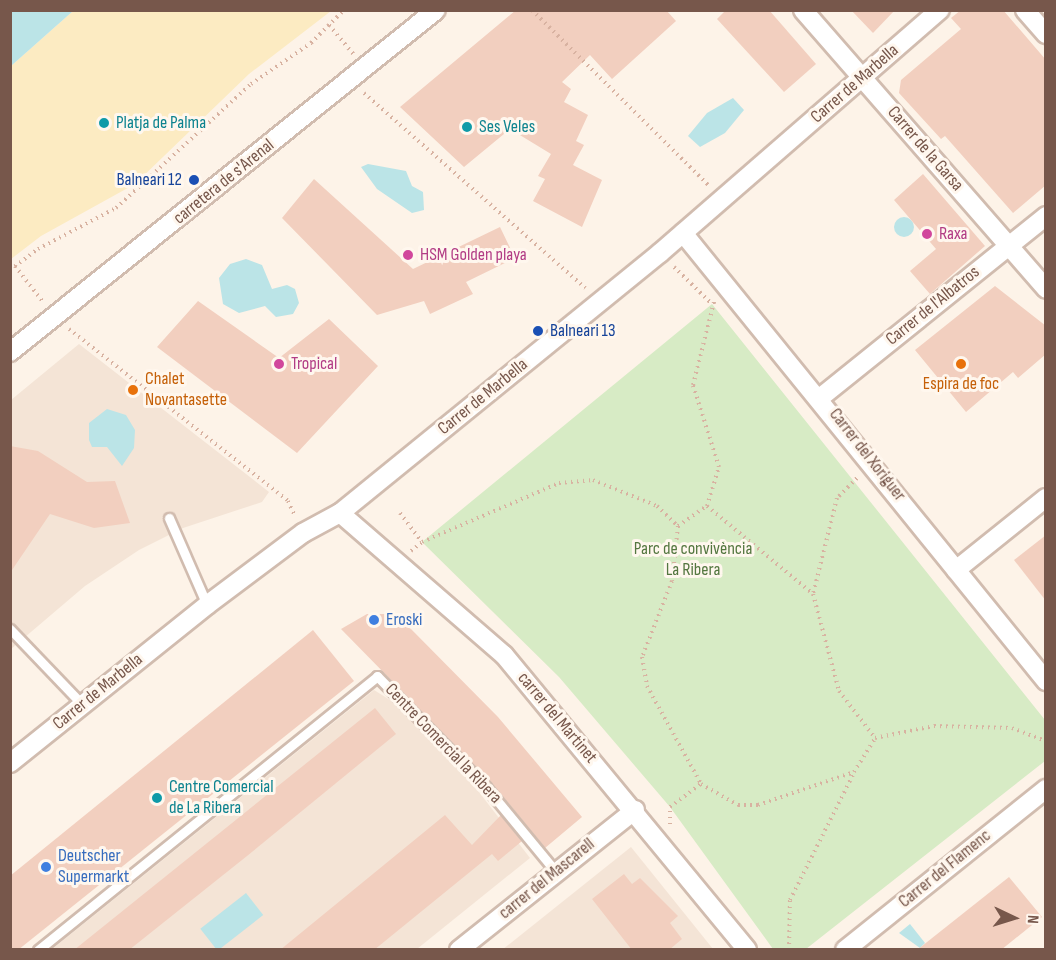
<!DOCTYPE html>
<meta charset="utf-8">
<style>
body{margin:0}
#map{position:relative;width:1056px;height:960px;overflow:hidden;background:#fdf3e8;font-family:"Sofia Sans Condensed",sans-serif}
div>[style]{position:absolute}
.residential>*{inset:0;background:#f4e4d6}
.green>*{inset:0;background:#d7ebc5}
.sand>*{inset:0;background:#fcebc2}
.water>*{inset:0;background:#bbe4e7;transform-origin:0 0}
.round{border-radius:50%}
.building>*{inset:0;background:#f2cfbf}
.path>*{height:4px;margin-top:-2px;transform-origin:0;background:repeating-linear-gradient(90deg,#d8b2a1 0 1.5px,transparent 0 6px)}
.roads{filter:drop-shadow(2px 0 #d1bcaf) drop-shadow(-2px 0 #d1bcaf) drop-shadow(0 2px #d1bcaf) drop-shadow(0 -2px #d1bcaf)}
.lane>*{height:9px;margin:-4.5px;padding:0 4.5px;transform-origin:4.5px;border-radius:4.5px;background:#fff}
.street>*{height:18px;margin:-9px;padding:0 9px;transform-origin:9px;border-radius:9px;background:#fff}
.dots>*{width:16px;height:16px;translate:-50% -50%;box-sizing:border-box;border:3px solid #fff7ee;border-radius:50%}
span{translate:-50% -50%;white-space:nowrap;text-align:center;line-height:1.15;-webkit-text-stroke:6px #fff7ee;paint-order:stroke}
.street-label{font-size:18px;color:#77574b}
.culture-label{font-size:18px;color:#0d838f}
.left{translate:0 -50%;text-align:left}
.transit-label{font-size:18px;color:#164399}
.right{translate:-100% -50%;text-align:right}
.hotel-label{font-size:18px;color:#b23c85}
.food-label{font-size:18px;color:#c56008}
.park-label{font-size:18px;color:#547740}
.shop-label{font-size:18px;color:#366cbe}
.frame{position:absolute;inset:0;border:12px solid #77574b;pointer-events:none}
.north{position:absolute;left:984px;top:888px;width:60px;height:60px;-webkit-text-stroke:4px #fff7ee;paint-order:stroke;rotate:94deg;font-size:16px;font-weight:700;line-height:24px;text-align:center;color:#77574b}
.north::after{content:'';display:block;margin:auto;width:21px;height:27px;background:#77574b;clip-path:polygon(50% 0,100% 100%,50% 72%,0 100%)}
</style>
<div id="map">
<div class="residential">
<i style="clip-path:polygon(79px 344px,269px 492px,262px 502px,183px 528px,139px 550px,85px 586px,11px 649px,11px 400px)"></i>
<i style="clip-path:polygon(374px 690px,398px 705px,455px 761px,530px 858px,417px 949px,51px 950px)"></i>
<i style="clip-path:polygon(631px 847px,713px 949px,502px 950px)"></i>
</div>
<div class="green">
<i style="clip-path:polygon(712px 304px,1045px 720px,1045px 761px,806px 949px,773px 949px,670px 807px,559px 677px,422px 542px)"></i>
</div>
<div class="sand">
<i style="clip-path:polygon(73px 11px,331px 11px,249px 74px,135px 184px,41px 236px,11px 259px,11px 66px)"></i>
</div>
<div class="water">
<i style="clip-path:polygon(11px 10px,73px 10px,73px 11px,11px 66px)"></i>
<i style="clip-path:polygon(733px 98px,744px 110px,725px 133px,700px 147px,688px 136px,707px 113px)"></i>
<i style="clip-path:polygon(368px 164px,406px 171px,412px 186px,423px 192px,424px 210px,412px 213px,377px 189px,361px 167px)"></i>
<i class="round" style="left:894px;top:217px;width:20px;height:20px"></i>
<i style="clip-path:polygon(246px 259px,262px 265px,272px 289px,287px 285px,295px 289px,299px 303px,293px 314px,276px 317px,265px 306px,239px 313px,223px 304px,219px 278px,230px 264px)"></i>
<i style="clip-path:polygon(107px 409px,126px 415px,135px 430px,134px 448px,122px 466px,107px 447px,92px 447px,89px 440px,89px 423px)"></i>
<i style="left:246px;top:893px;width:28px;height:58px;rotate:52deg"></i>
<i style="clip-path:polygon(910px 924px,925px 943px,920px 948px,899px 933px)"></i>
</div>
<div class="building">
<i style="clip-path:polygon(516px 10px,666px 10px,676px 21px,612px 79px,590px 55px,562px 82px,571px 89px,564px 102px,588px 115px,576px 141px,584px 145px,573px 165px,602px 180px,582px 227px,533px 201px,545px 179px,538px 176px,551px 154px,510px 129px,464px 167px,400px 107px)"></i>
<i style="clip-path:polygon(726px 10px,769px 10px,816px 64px,784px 92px,717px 19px)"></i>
<i style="clip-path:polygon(851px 10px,895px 10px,873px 33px)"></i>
<i style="clip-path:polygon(961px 10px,1003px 10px,1046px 60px,1046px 185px,1013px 213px,945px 136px,941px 139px,899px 93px,901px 80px,961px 29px,951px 18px)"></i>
<i style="clip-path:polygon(923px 174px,985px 246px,930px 294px,910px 271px,936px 249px,894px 200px)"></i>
<i style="clip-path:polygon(314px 179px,413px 269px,500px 227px,515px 258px,466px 282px,473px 294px,430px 314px,424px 301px,377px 315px,282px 218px)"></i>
<i style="clip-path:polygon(995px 286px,1046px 326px,1046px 354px,1018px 378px,1013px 372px,966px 412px,915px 350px)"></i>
<i style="clip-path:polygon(198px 301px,279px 358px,329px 319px,378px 366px,297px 453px,157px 347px)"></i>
<i style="clip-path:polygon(10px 446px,38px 451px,87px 482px,115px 481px,130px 523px,94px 528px,50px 514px,10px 573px)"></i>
<i style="clip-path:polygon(1046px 535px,1046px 601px,1014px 560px)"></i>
<i style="clip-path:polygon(367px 614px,385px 614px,411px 629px,498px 717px,582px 817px,545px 848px,491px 782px,341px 629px)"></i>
<i style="clip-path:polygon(313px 630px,354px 681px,18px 950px,10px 950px,10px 876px)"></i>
<i style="clip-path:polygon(375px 708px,396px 734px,247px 856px,129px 950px,74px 950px)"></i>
<i style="clip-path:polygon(445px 815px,472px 845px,501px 815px,522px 841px,498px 861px,492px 854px,374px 950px,280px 950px)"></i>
<i style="clip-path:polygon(624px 874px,632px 884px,640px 878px,678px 916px,670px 923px,682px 939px,669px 950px,632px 950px,592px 899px)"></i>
<i style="clip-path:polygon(1009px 877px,1042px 917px,1001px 950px,917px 950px)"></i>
</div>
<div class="path">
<i style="left:532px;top:10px;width:250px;rotate:44.8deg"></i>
<i style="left:329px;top:25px;width:38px;rotate:50deg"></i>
<i style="left:364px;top:93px;width:295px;rotate:41.4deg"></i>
<i style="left:15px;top:266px;width:46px;rotate:52.1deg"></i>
<i style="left:674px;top:267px;width:53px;rotate:44.2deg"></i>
<i style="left:10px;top:270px;width:35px;rotate:-37deg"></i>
<i style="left:38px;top:249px;width:88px;rotate:-27.7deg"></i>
<i style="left:116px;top:208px;width:183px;rotate:-42.6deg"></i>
<i style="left:251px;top:84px;width:73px;rotate:-34.3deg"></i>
<i style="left:311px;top:43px;width:47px;rotate:-45deg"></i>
<i style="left:69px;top:329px;width:278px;rotate:38.1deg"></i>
<i style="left:288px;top:501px;width:17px;rotate:65deg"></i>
<i style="left:857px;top:478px;width:28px;rotate:135deg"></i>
<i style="left:837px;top:498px;width:99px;rotate:104deg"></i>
<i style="left:813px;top:594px;width:100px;rotate:75deg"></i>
<i style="left:839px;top:691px;width:59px;rotate:52.5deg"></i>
<i style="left:707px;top:506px;width:138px;rotate:39.7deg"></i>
<i style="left:400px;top:513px;width:36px;rotate:53deg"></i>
<i style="left:422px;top:542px;width:149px;rotate:-23.3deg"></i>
<i style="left:559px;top:483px;width:34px;rotate:-5deg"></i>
<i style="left:593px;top:480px;width:69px;rotate:22.1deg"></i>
<i style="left:657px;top:506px;width:29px;rotate:44deg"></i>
<i style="left:678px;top:526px;width:55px;rotate:96.2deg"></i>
<i style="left:672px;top:581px;width:82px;rotate:111.5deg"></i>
<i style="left:642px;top:657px;width:29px;rotate:80deg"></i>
<i style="left:647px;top:686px;width:112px;rotate:61.1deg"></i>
<i style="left:701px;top:784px;width:43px;rotate:29.6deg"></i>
<i style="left:738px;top:805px;width:20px"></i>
<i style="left:758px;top:805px;width:102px;rotate:-19deg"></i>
<i style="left:854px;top:772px;width:40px;rotate:-58deg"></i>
<i style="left:875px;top:738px;width:60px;rotate:-11.5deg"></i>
<i style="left:934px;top:726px;width:78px;rotate:1.5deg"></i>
<i style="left:1012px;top:728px;width:36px;rotate:21deg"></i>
<i style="left:678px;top:526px;width:35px;rotate:-35deg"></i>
<i style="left:707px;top:506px;width:41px;rotate:-72.9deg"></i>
<i style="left:719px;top:467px;width:86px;rotate:-107.6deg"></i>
<i style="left:693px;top:385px;width:86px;rotate:-75.8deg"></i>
<i style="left:411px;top:551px;width:14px;rotate:-39deg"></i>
<i style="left:670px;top:824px;width:17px;rotate:-90deg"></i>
<i style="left:670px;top:807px;width:39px;rotate:-37deg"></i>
<i style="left:789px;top:950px;width:50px;rotate:-88.9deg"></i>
<i style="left:790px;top:900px;width:142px;rotate:-63.3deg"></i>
</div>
<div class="roads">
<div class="lane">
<i style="left:169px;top:518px;width:95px;rotate:66.4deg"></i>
<i style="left:10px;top:629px;width:105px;rotate:46.2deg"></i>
<i style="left:38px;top:950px;width:436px;rotate:-38.9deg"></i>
<i style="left:377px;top:676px;width:156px;rotate:45.5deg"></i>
<i style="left:486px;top:787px;width:110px;rotate:50.5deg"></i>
</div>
<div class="street">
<i style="left:803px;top:10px;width:370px;rotate:48.9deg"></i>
<i style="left:1025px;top:10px;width:32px;rotate:49deg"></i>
<i style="left:683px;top:233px;width:577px;rotate:50.98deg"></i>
<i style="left:10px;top:352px;width:546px;rotate:-38.76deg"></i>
<i style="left:821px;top:397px;width:289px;rotate:-38.8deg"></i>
<i style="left:340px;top:513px;width:217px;rotate:40.9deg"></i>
<i style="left:504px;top:655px;width:382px;rotate:50.5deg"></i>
<i style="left:956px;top:570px;width:115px;rotate:-38.7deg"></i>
<i style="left:10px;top:763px;width:253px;rotate:-38.7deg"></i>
<i style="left:207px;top:605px;width:120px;rotate:-36.9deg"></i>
<i style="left:303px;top:533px;width:42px;rotate:-28.4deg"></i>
<i style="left:340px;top:513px;width:412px;rotate:-39.1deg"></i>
<i style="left:660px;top:253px;width:371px;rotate:-41deg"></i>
<i style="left:459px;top:950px;width:225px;rotate:-38.5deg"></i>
<i style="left:845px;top:950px;width:258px;rotate:-38.7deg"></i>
</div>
</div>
<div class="dots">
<i style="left:104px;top:123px;background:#0f9aa8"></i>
<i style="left:467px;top:127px;background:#0f9aa8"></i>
<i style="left:194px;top:180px;background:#1a4fb4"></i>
<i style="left:927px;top:234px;background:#d1479c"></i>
<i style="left:408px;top:255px;background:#d1479c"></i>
<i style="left:538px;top:331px;background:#1a4fb4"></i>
<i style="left:279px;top:364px;background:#d1479c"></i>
<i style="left:961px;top:364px;background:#e8710a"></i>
<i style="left:133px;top:390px;background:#e8710a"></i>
<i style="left:374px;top:620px;background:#3f7fe0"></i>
<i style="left:157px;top:798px;background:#0f9aa8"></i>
<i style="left:46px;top:867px;background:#3f7fe0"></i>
</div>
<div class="street-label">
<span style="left:855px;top:84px;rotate:-41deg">Carrer de Marbella</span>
<span style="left:925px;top:149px;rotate:49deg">Carrer de la Garsa</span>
<span style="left:224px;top:182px;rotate:-39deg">carretera de s'Arenal</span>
<span style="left:933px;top:306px;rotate:-39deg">Carrer de l'Albatros</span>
<span style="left:483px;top:397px;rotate:-39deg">Carrer de Marbella</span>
<span style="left:867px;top:455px;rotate:52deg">Carrer del Xoriguer</span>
<span style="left:98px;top:692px;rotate:-39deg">Carrer de Marbella</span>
<span style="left:557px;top:718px;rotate:50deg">carrer del Martinet</span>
<span style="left:443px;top:744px;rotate:46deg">Centre Comercial la Ribera</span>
<span style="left:945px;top:869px;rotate:-39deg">Carrer del Flamenc</span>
<span style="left:547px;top:879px;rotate:-39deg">carrer del Mascarell</span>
</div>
<div class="culture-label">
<span class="left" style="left:116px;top:123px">Platja de Palma</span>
<span class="left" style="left:479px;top:127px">Ses Veles</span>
<span class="left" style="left:169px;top:798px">Centre Comercial<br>de La Ribera</span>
</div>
<div class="transit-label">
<span class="right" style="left:182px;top:180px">Balneari 12</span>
<span class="left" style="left:550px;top:331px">Balneari 13</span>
</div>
<div class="hotel-label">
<span class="left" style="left:939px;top:234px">Raxa</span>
<span class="left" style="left:420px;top:255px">HSM Golden playa</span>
<span class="left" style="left:291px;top:364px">Tropical</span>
</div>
<div class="food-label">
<span class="left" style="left:145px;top:390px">Chalet<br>Novantasette</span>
<span style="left:961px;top:384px">Espira de foc</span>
</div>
<div class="park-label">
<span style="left:693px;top:560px">Parc de convivència<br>La Ribera</span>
</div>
<div class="shop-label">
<span class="left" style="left:386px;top:620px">Eroski</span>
<span class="left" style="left:58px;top:867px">Deutscher<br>Supermarkt</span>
</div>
<div class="frame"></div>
<div class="north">N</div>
</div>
